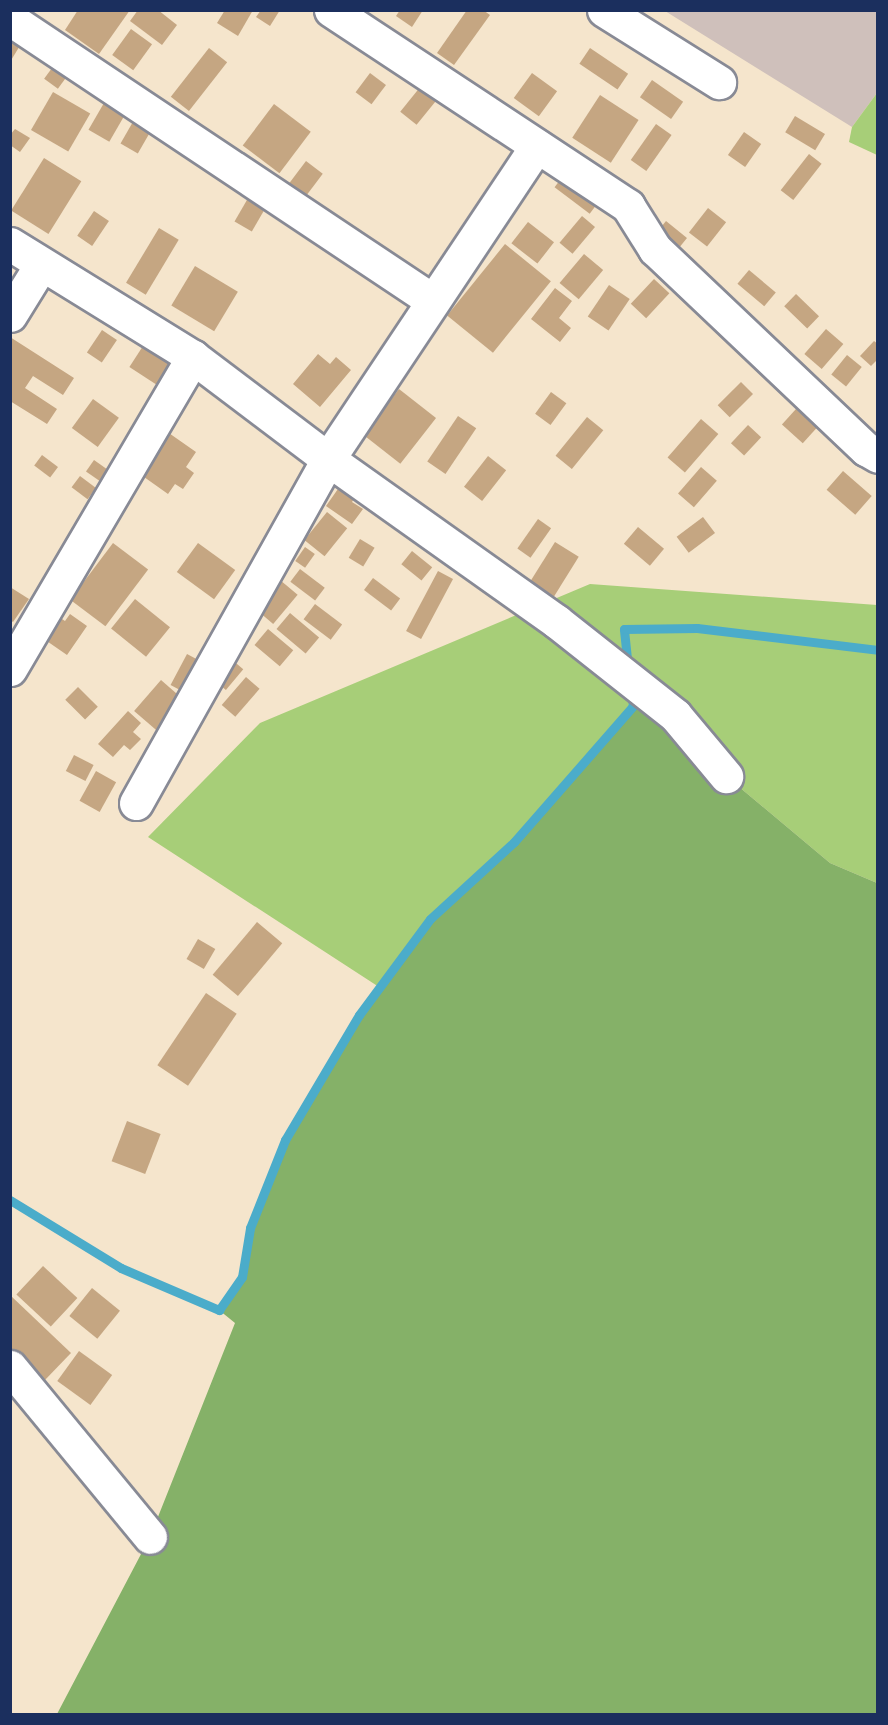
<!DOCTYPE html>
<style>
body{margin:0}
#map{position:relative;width:888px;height:1725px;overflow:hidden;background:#f5e5cc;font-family:Caveat,sans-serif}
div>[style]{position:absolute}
.industrial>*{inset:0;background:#cfc0bb}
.green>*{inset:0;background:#a7ce78}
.forest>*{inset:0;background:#85b168}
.stream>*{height:9px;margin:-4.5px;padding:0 4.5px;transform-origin:4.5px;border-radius:4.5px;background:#4bacca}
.building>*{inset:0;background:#c5a682;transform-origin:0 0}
.roads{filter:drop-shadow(2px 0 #888a95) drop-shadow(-2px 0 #888a95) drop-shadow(0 2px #888a95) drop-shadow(0 -2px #888a95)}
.street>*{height:33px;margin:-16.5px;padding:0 16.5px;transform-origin:16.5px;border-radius:16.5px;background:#fff}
span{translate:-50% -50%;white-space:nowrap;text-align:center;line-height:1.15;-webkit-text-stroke:4.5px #fdfcf7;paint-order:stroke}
.frame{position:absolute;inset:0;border:12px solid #1b2f5e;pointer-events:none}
</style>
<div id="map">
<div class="industrial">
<i style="clip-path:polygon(665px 11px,877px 11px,877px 93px,852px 127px)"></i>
</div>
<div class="green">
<i style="clip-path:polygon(877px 93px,877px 155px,849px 142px,852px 127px)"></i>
<i style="clip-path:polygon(590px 584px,877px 605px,877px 883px,830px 863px,726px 776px,514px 842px,430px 919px,379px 987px,148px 837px,260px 723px)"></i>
</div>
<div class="forest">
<i style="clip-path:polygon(633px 706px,675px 715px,726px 776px,830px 863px,877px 883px,877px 1714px,57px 1714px,150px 1537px,235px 1323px,219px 1310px,242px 1277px,250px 1228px,285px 1140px,359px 1015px,430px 919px,514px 842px)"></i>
</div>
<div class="stream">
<i style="left:628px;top:668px;width:39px;rotate:-96deg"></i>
<i style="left:624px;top:629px;width:73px;rotate:-0.8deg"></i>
<i style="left:697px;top:628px;width:182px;rotate:6.9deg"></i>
<i style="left:10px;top:1200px;width:130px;rotate:31.5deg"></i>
<i style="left:121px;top:1268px;width:107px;rotate:23.2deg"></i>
<i style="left:219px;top:1310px;width:40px;rotate:-55.1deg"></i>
<i style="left:242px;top:1277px;width:50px;rotate:-80.7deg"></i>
<i style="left:250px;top:1228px;width:95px;rotate:-68.3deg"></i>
<i style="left:285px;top:1140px;width:145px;rotate:-59.4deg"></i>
<i style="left:359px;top:1015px;width:119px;rotate:-53.5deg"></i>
<i style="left:430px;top:919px;width:114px;rotate:-42.5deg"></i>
<i style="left:514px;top:842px;width:181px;rotate:-48.8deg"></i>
<i style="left:633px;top:706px;width:16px;rotate:-97deg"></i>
</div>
<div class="building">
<i style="clip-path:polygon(78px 10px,130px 10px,99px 54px,65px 30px)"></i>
<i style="clip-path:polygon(138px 10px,158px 10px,177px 25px,162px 45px,130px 21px)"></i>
<i style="clip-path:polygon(225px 10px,253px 10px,238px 36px,217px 23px)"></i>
<i style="clip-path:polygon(261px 10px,280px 10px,270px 26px,256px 17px)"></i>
<i style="clip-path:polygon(400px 10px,423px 10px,412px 27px,396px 16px)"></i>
<i style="clip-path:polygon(467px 10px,483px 10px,490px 15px,454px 65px,437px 53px)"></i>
<i style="left:131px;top:29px;width:26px;height:32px;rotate:36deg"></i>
<i style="clip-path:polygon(10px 32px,24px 39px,10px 62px)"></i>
<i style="left:209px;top:48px;width:23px;height:62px;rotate:38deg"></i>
<i style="left:590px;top:48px;width:46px;height:19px;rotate:34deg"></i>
<i style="left:60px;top:57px;width:17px;height:27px;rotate:36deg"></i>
<i style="left:370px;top:73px;width:20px;height:24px;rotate:37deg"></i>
<i style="left:532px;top:73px;width:31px;height:31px;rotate:36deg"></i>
<i style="left:652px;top:80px;width:38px;height:21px;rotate:35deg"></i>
<i style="left:421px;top:86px;width:21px;height:33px;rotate:39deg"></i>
<i style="left:53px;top:92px;width:43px;height:44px;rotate:30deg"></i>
<i style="left:600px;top:95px;width:46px;height:51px;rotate:33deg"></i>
<i style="left:108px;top:96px;width:24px;height:39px;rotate:30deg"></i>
<i style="left:274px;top:104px;width:46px;height:52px;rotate:37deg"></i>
<i style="left:795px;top:116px;width:35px;height:19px;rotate:31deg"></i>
<i style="left:134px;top:120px;width:20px;height:27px;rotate:30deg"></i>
<i style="left:656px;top:124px;width:19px;height:44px;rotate:35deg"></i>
<i style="clip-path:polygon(15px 129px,30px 138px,20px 152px,10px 145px,10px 135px)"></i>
<i style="left:744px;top:132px;width:21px;height:28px;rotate:35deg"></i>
<i style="left:809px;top:154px;width:16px;height:46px;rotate:38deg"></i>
<i style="left:44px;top:158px;width:44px;height:62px;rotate:32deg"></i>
<i style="left:306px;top:161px;width:21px;height:31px;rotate:37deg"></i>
<i style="left:566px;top:172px;width:44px;height:19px;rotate:37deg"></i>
<i style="left:251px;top:193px;width:20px;height:33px;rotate:30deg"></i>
<i style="left:708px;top:208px;width:23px;height:31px;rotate:38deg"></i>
<i style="left:94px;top:211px;width:18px;height:30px;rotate:34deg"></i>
<i style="left:582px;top:216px;width:17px;height:35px;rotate:40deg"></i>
<i style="left:666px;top:221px;width:27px;height:16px;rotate:39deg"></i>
<i style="left:528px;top:222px;width:33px;height:27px;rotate:38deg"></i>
<i style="left:159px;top:228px;width:23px;height:64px;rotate:31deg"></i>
<i style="left:505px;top:244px;width:59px;height:92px;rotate:39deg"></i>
<i style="left:584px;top:254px;width:25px;height:38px;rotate:40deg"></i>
<i style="left:195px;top:266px;width:50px;height:46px;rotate:31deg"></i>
<i style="left:749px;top:270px;width:35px;height:18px;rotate:40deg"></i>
<i style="left:654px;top:279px;width:21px;height:34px;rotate:43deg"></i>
<i style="left:609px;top:285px;width:25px;height:38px;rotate:34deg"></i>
<i style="clip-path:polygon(555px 288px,572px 301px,559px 318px,571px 328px,560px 342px,531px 319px)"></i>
<i style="left:796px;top:294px;width:32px;height:17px;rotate:44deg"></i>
<i style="left:826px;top:329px;width:23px;height:33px;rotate:41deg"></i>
<i style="left:102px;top:330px;width:18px;height:27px;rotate:34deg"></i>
<i style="clip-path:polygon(10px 337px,74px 378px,63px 395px,33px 376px,25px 388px,57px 409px,47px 424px,10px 401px)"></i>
<i style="clip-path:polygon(874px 341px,878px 344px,878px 359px,871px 366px,860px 356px)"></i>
<i style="left:143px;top:346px;width:38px;height:25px;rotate:33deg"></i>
<i style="clip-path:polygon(318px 354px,330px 364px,336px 357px,351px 370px,320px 407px,293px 384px)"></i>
<i style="left:847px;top:355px;width:19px;height:25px;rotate:39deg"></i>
<i style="left:741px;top:382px;width:17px;height:33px;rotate:45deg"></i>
<i style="left:399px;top:389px;width:47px;height:58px;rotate:38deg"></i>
<i style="left:551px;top:392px;width:19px;height:27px;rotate:36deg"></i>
<i style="left:93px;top:399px;width:32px;height:36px;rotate:36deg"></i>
<i style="left:796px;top:409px;width:28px;height:21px;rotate:42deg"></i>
<i style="left:458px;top:416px;width:22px;height:55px;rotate:34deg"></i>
<i style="left:587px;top:417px;width:21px;height:50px;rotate:39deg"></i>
<i style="left:701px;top:419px;width:23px;height:51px;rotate:41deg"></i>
<i style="left:748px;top:425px;width:18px;height:25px;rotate:43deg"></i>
<i style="clip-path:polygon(166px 431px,196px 452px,186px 467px,194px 473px,183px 489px,175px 484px,168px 494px,137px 472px)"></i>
<i style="left:42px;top:455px;width:20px;height:13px;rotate:37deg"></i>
<i style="left:488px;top:456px;width:23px;height:39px;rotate:38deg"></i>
<i style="left:94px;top:460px;width:19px;height:14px;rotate:35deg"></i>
<i style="left:701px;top:467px;width:21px;height:35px;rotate:41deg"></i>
<i style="left:843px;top:471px;width:38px;height:25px;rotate:41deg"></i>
<i style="left:80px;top:476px;width:20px;height:14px;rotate:37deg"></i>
<i style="clip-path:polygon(345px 479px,360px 489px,352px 502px,363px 509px,352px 524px,326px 506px)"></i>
<i style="left:327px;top:512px;width:26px;height:36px;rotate:39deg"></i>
<i style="left:703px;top:517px;width:20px;height:33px;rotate:53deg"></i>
<i style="left:538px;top:519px;width:16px;height:36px;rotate:35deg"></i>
<i style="left:638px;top:527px;width:34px;height:22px;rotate:40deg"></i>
<i style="left:360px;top:539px;width:17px;height:22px;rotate:31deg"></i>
<i style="left:555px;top:542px;width:28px;height:47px;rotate:32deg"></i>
<i style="left:113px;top:543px;width:44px;height:71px;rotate:37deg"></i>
<i style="left:198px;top:543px;width:46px;height:36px;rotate:36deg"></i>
<i style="left:305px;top:547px;width:12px;height:17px;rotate:35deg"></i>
<i style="left:412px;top:551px;width:26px;height:17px;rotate:39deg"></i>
<i style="left:300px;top:569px;width:31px;height:16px;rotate:37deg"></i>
<i style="left:438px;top:571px;width:17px;height:68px;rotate:28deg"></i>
<i style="left:373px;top:578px;width:34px;height:15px;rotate:37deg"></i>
<i style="left:280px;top:580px;width:23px;height:38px;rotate:40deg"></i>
<i style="clip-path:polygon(10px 587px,29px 599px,13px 622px,10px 620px)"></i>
<i style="left:135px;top:599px;width:45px;height:38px;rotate:39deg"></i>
<i style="left:315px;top:604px;width:34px;height:19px;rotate:37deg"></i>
<i style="left:290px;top:613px;width:38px;height:21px;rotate:40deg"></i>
<i style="clip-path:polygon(70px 614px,87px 626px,67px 655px,41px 637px,56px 615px,65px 621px)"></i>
<i style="left:268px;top:629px;width:33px;height:21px;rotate:40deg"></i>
<i style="left:187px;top:654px;width:17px;height:35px;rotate:28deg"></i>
<i style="left:231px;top:659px;width:16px;height:27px;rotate:40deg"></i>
<i style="left:246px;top:677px;width:18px;height:37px;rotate:41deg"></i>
<i style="left:161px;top:680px;width:30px;height:41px;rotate:41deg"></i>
<i style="left:78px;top:687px;width:28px;height:18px;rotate:45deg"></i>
<i style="clip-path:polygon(128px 711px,141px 723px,133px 732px,141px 739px,130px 750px,124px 745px,113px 757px,98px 744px)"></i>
<i style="left:74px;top:755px;width:22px;height:18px;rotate:27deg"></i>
<i style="left:96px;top:771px;width:23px;height:34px;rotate:29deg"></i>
<i style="left:257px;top:922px;width:33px;height:69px;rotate:40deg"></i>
<i style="left:198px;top:939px;width:20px;height:23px;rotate:30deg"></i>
<i style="left:206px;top:993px;width:37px;height:87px;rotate:34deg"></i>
<i style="left:127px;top:1121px;width:36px;height:43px;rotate:21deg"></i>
<i style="left:43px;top:1266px;width:47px;height:39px;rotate:43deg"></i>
<i style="left:92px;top:1288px;width:36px;height:36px;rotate:39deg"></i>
<i style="clip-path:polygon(10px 1295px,71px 1353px,44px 1381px,10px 1349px)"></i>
<i style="left:79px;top:1351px;width:41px;height:37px;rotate:36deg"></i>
</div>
<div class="roads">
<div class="street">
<i style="left:331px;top:10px;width:356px;rotate:33.4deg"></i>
<i style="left:628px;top:206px;width:51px;rotate:57.9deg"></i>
<i style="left:655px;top:249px;width:291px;rotate:43.5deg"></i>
<i style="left:866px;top:449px;width:14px;rotate:30deg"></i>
<i style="left:604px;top:10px;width:136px;rotate:32.1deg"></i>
<i style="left:10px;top:19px;width:508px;rotate:33.69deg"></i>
<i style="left:10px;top:244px;width:215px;rotate:31.7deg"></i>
<i style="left:193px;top:357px;width:169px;rotate:37.1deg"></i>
<i style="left:328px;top:459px;width:280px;rotate:35.4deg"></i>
<i style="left:556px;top:621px;width:152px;rotate:38.3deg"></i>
<i style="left:675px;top:715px;width:80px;rotate:50.1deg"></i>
<i style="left:10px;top:315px;width:59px;rotate:-58.2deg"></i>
<i style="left:10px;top:669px;width:362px;rotate:-59.6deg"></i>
<i style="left:136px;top:803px;width:394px;rotate:-60.8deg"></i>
<i style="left:328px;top:459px;width:376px;rotate:-56.3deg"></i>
<i style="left:10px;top:1367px;width:220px;rotate:50.5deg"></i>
</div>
</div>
<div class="frame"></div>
</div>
